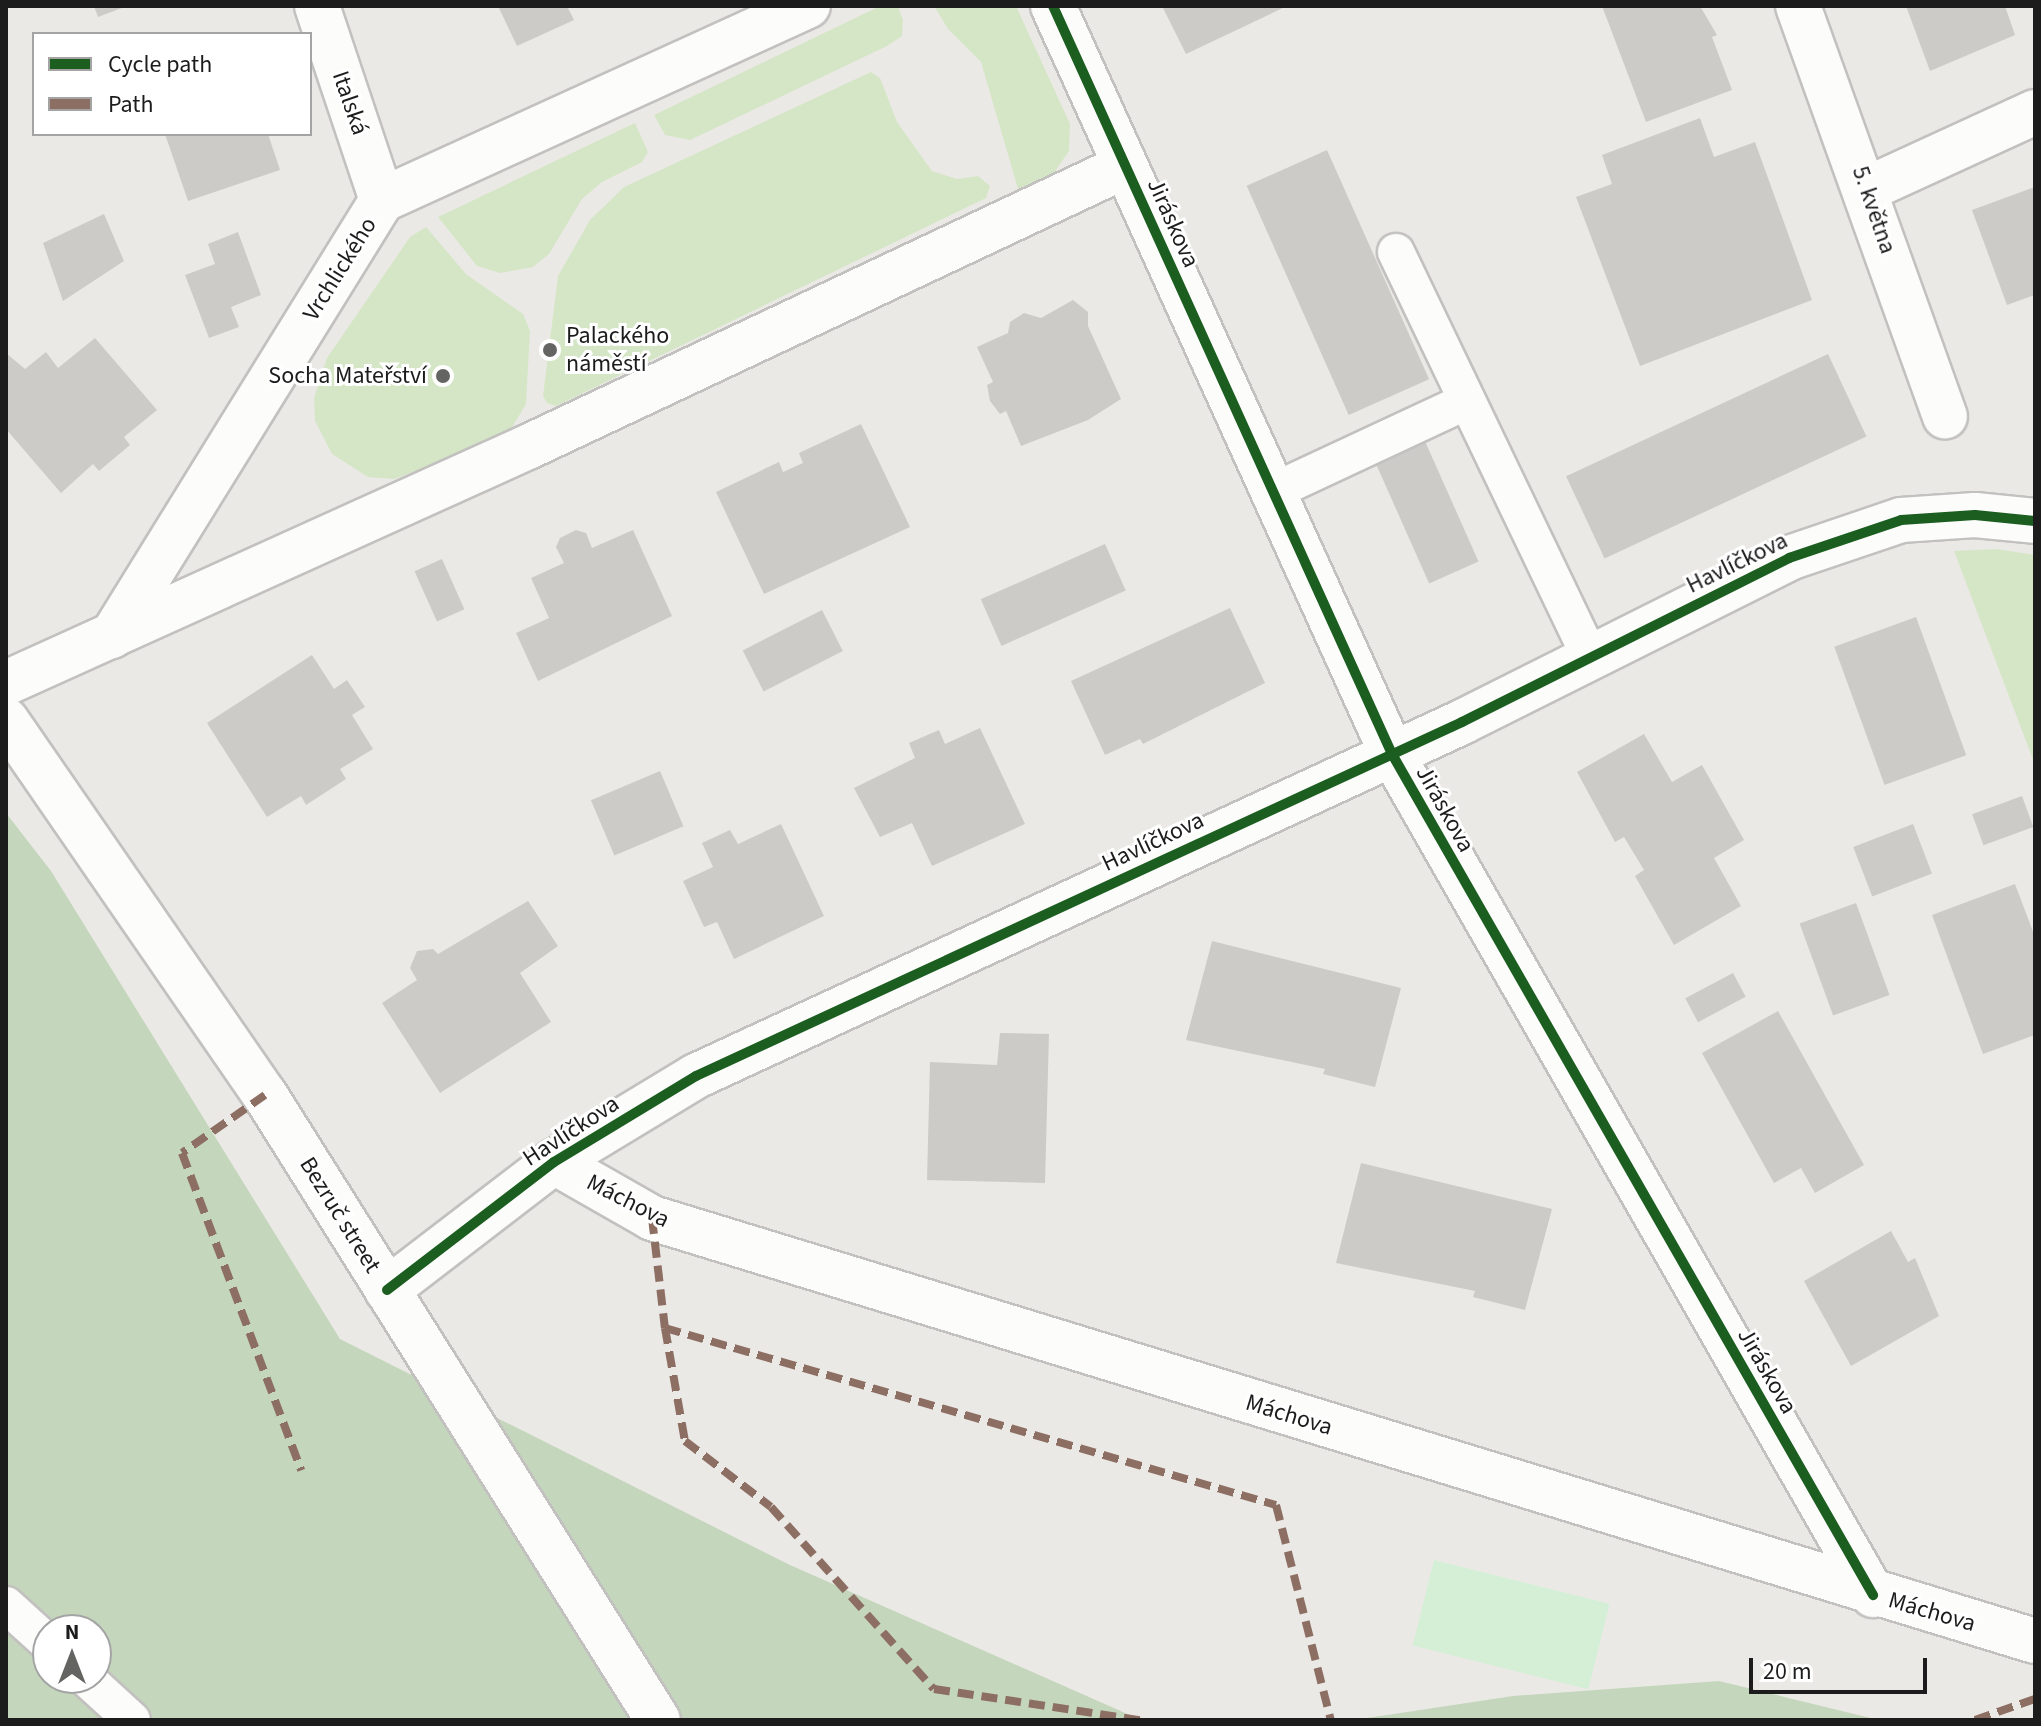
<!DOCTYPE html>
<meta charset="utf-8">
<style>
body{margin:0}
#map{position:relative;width:2041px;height:1726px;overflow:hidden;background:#ebe9e5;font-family:"Source Sans 3",sans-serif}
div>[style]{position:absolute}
.grass>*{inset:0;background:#d5e6c6}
.forest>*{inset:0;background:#c4d7bc}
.park>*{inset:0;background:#d5efd7;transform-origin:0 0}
.building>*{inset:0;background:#cdcbc8;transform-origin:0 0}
.roads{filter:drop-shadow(2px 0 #c2c1bf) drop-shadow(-2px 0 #c2c1bf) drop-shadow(0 2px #c2c1bf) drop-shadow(0 -2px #c2c1bf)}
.service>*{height:36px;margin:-18px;padding:0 18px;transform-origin:18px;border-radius:18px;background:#fcfcfb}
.minor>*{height:44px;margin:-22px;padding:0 22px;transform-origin:22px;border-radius:22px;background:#fcfcfb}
.tertiary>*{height:44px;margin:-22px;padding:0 22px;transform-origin:22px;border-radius:22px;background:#fcfcfb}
.quiet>*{height:8px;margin-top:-4px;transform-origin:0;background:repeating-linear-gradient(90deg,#8d6e63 0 16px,transparent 0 24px)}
.cycleway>*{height:10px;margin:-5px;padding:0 5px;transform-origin:5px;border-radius:5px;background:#1b5e20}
.dots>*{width:22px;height:22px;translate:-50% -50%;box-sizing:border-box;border:4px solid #fff;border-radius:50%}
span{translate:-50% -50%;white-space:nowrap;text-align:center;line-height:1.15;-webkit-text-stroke:6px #fff;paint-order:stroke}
.street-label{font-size:24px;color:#1c1c1c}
.poi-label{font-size:24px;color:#1c1c1c}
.left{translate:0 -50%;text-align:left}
.right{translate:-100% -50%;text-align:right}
.frame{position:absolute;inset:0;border:8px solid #1c1c1c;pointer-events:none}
.legend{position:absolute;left:32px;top:32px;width:280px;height:104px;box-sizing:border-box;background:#fff;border:2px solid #a4a4a4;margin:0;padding:10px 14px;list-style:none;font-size:24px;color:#1c1c1c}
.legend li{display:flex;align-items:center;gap:16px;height:40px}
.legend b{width:40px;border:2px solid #a4a4a4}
.north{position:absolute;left:32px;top:1614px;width:80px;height:80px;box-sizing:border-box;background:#fff;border:2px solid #a4a4a4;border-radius:50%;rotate:0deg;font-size:22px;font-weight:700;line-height:32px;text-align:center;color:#1c1c1c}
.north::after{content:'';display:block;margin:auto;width:28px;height:36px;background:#646462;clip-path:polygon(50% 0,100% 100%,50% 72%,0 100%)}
.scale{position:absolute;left:1749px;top:1658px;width:178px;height:36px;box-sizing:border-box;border:4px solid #1c1c1c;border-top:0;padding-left:10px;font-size:24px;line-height:28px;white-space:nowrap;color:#1c1c1c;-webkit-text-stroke:6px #fff;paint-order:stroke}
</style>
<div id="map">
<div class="grass">
<i style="clip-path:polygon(880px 6px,898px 6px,903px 20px,902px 36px,887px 46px,690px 140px,665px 135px,654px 115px)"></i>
<i style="clip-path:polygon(934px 6px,1016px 6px,1070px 124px,1069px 151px,1054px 173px,1018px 189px,981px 62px,948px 29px)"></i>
<i style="clip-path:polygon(871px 72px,880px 78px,897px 122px,932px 171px,957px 179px,978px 176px,990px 186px,986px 198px,556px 406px,547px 403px,543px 396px,558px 276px,590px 220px,624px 187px)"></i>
<i style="clip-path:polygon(635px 123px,648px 152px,642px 162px,602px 182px,582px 199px,549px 254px,533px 267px,500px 273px,477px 266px,438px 217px)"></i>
<i style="clip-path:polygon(426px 227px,466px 274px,523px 314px,530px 331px,526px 404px,511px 429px,445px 460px,394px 479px,368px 477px,332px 454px,315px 421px,314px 398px,327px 358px,410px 237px)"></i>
<i style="clip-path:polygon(1996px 549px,2035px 555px,2035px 765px,1954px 551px)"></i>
</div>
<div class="forest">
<i style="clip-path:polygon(evenodd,6px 813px,51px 871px,340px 1339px,790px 1565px,1141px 1720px,6px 1720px,6px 813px,48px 1630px,96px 1630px,96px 1678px,48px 1678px,48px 1630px)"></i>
<i style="clip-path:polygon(1719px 1681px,1879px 1720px,1354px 1720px,1513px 1696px)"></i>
</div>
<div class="park">
<i style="left:1434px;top:1560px;width:181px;height:88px;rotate:14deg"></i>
</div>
<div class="building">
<i style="clip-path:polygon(94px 6px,127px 6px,98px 17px)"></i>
<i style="clip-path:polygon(498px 6px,567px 6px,574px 20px,517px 46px)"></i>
<i style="clip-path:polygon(1162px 6px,1287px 6px,1186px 54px)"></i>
<i style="clip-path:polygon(1602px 6px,1700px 6px,1717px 35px,1712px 37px,1732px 90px,1646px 122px)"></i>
<i style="clip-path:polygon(1906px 6px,2005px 6px,2015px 35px,1930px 71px)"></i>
<i style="clip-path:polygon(1700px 118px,1714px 157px,1755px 142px,1812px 300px,1640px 366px,1576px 197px,1612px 184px,1602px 155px)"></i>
<i style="clip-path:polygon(165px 134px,268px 134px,280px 170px,188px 201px)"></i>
<i style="left:1327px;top:150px;width:251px;height:88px;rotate:66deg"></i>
<i style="clip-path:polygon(2035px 187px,2035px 295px,2007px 305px,1972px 210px)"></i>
<i style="clip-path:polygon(104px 214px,124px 261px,63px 301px,43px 243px)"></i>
<i style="clip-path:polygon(238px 232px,261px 295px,231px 307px,239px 327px,209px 338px,185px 275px,215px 264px,208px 244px)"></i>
<i style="clip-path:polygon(1073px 300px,1088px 312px,1088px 326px,1121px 399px,1088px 420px,1021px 446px,1006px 411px,1000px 414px,990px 401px,987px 385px,993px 382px,977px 347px,1008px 333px,1010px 322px,1024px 313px,1041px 318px)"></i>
<i style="clip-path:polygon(95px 338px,157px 410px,124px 437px,130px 445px,99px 471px,93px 464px,61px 493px,6px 429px,6px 353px,25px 369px,46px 352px,58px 368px)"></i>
<i style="left:1828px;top:354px;width:91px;height:289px;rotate:65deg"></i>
<i style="clip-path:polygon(861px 424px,910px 527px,764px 594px,716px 492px,779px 462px,783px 472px,803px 463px,799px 453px)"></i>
<i style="left:1424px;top:439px;width:134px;height:54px;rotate:66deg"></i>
<i style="clip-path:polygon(576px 530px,586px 533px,592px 548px,633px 530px,672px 616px,538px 681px,516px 633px,549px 618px,531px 578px,564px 563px,556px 547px,560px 538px)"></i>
<i style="left:1105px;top:544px;width:51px;height:136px;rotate:66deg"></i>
<i style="left:442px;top:559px;width:55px;height:30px;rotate:66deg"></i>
<i style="clip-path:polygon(1230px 608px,1265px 683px,1143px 744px,1140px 739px,1105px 755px,1071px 681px)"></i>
<i style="left:822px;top:610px;width:46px;height:89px;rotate:63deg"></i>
<i style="left:1916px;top:617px;width:147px;height:87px;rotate:70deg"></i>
<i style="clip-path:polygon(312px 655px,334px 689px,347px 680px,365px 707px,352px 715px,373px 749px,340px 769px,346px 779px,306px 805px,301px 796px,267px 817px,207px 723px)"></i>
<i style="clip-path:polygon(980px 728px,1025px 824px,932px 866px,912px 823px,880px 837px,854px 788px,915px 758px,909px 743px,939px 730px,945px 744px)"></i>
<i style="clip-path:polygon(1644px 734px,1672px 782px,1702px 765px,1744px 840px,1714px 858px,1741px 906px,1674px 945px,1635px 876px,1644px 870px,1624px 837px,1615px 842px,1577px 772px)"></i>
<i style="left:660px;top:771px;width:60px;height:75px;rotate:67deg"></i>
<i style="left:2022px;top:796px;width:33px;height:53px;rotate:70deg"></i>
<i style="clip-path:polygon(781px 824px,824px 916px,734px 959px,717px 922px,704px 927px,683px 881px,713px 867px,702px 843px,730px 830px,738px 844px)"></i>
<i style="left:1913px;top:824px;width:53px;height:64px;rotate:69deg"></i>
<i style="clip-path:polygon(2015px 884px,2035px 937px,2035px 1035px,1983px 1054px,1932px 915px)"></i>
<i style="clip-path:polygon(528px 901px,558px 946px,520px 973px,551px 1022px,440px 1093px,382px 1003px,417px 980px,410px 968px,417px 951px,433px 949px,438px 954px)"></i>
<i style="left:1856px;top:903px;width:98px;height:60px;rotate:70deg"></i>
<i style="clip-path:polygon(1212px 941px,1401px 988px,1375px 1087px,1323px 1074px,1325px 1069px,1186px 1040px)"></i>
<i style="left:1733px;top:973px;width:27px;height:54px;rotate:62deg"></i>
<i style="clip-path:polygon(1778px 1011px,1864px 1165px,1815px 1193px,1801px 1168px,1774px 1183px,1702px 1053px)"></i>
<i style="clip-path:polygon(1000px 1033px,1049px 1034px,1045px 1183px,927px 1180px,930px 1062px,997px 1065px)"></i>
<i style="clip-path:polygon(1361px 1163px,1552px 1209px,1525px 1310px,1473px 1297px,1475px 1291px,1336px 1263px)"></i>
<i style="clip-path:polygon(1891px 1231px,1908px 1262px,1915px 1258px,1939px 1316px,1851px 1366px,1804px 1281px)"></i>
</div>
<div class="roads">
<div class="service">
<i style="left:1396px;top:252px;width:451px;rotate:64.4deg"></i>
<i style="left:1272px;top:492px;width:215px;rotate:-25deg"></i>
<i style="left:6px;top:1605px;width:57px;rotate:42.1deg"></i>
<i style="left:86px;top:1678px;width:62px;rotate:42.4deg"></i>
</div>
<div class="minor">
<i style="left:317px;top:6px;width:205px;rotate:71.5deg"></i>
<i style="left:1053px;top:6px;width:821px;rotate:65.62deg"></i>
<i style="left:1392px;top:754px;width:969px;rotate:60.23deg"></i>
<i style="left:1798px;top:6px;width:436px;rotate:70.3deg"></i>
<i style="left:1867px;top:189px;width:185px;rotate:-24.6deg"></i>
<i style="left:112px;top:636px;width:513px;rotate:-58.23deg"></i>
<i style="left:382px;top:200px;width:468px;rotate:-24.5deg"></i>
<i style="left:6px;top:683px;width:575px;rotate:-24.34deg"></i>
<i style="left:530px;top:446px;width:658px;rotate:-25.2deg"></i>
<i style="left:554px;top:1162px;width:113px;rotate:29.7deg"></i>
<i style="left:652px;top:1218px;width:1446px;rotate:17.01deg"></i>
<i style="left:387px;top:1290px;width:210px;rotate:-37.5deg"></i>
<i style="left:554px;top:1162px;width:166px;rotate:-31.2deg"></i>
<i style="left:696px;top:1076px;width:844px;rotate:-24.8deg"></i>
<i style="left:1462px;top:722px;width:366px;rotate:-26.6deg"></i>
<i style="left:1789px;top:558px;width:118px;rotate:-18.7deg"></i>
<i style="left:1901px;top:520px;width:74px;rotate:-3.9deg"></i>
<i style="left:1975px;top:515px;width:60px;rotate:5.7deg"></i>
</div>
<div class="tertiary">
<i style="left:6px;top:720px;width:456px;rotate:55.4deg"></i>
<i style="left:265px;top:1095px;width:738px;rotate:57.84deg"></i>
</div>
</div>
<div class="quiet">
<i style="left:265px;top:1095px;width:101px;rotate:145.1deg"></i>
<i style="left:182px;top:1153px;width:339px;rotate:69.4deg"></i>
<i style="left:652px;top:1218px;width:111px;rotate:83.3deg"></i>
<i style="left:665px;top:1328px;width:636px;rotate:16.16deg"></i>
<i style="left:1276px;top:1505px;width:222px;rotate:75.7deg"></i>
<i style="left:665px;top:1328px;width:115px;rotate:80deg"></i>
<i style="left:685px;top:1441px;width:108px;rotate:37.5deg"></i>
<i style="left:771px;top:1507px;width:244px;rotate:48.2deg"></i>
<i style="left:934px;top:1689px;width:208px;rotate:8.6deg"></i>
<i style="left:1975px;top:1720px;width:64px;rotate:-19.3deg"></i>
</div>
<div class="cycleway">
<i style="left:1053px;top:6px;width:821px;rotate:65.62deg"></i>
<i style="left:1392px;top:754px;width:969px;rotate:60.23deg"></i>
<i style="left:387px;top:1290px;width:210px;rotate:-37.5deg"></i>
<i style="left:554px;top:1162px;width:166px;rotate:-31.2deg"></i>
<i style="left:696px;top:1076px;width:844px;rotate:-24.8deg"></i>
<i style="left:1462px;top:722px;width:366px;rotate:-26.6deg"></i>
<i style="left:1789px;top:558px;width:118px;rotate:-18.7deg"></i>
<i style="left:1901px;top:520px;width:74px;rotate:-3.9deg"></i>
<i style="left:1975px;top:515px;width:60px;rotate:5.7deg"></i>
</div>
<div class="dots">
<i style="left:550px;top:350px;background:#646462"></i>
<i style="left:443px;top:376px;background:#646462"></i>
</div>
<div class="street-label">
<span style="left:350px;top:103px;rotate:71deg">Italská</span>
<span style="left:1874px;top:210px;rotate:71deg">5. května</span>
<span style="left:1173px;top:223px;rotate:66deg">Jiráskova</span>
<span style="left:340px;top:269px;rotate:-58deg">Vrchlického</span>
<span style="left:1737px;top:563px;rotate:-26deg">Havlíčkova</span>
<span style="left:1445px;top:809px;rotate:61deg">Jiráskova</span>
<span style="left:1153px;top:842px;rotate:-25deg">Havlíčkova</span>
<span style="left:571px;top:1131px;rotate:-33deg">Havlíčkova</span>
<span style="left:628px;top:1201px;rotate:27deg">Máchova</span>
<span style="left:340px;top:1215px;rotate:58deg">Bezruč street</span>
<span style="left:1767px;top:1371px;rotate:60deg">Jiráskova</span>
<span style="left:1289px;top:1415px;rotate:17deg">Máchova</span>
<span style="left:1932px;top:1612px;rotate:16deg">Máchova</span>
</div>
<div class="poi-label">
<span class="left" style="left:566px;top:350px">Palackého<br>náměstí</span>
<span class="right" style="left:427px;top:376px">Socha Mateřství</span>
</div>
<div class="frame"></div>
<ul class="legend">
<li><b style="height:10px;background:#1b5e20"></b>Cycle path</li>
<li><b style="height:10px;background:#8d6e63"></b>Path</li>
</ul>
<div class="north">N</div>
<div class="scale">20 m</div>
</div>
